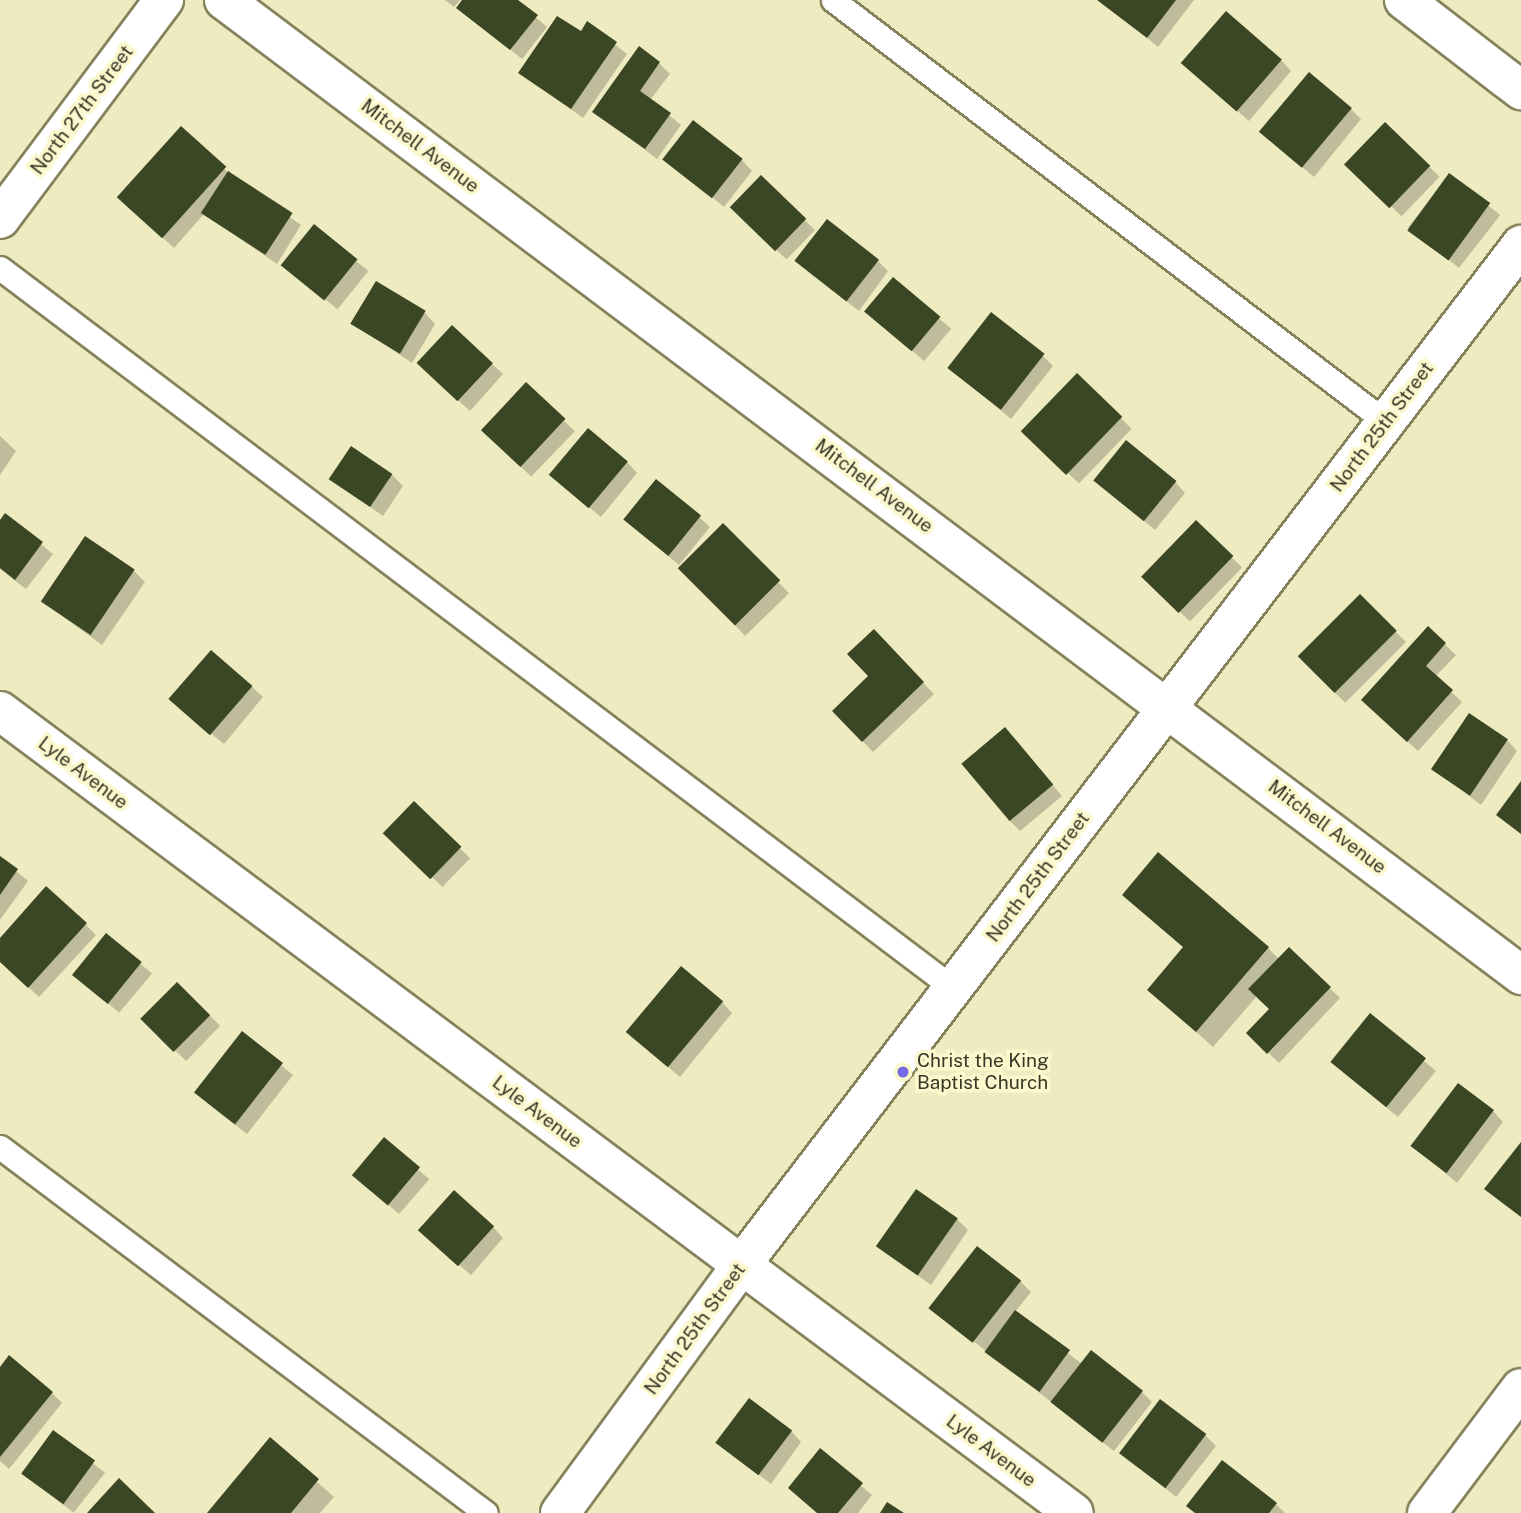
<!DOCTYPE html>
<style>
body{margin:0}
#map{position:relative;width:1521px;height:1513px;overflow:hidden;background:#eeebc1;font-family:"Public Sans",sans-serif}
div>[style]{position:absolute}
.shadow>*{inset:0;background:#0003;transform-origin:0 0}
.building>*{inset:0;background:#3b4625;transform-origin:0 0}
.roads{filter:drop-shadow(2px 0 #85825c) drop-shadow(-2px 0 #85825c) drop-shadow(0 2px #85825c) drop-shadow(0 -2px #85825c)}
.lane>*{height:23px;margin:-11.5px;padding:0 11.5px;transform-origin:11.5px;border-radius:11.5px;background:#fff}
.street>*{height:38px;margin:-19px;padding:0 19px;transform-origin:19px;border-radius:19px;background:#fff}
.secondary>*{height:38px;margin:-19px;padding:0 19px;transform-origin:19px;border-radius:19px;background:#fff}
.dots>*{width:19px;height:19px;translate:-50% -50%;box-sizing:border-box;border:4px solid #fbf8ce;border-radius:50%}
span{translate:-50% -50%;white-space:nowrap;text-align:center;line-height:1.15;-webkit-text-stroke:7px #fbf8ce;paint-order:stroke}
.street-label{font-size:19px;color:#383626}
.poi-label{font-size:19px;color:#383626}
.left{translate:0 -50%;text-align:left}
</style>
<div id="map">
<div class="shadow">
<i style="clip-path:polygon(445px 0,460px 0,454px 7px)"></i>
<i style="clip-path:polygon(465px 0,515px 0,547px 27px,522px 59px,459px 8px)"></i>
<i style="clip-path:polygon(1102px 0,1194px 0,1158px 47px)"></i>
<i style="clip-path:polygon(588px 24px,627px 54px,583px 118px,520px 72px,581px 34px)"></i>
<i style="clip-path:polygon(1281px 60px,1291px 71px,1249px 121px,1194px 73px)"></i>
<i style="clip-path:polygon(659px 63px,670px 74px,650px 100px,681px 125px,657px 159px,595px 112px)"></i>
<i style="clip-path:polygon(1351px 109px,1361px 119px,1314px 177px,1273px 143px)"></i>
<i style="left:1385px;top:124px;width:76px;height:55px;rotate:44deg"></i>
<i style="clip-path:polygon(181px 129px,233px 177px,301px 225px,277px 264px,204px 214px,174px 248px,130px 208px)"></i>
<i style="clip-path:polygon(665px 159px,742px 160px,752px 171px,724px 207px)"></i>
<i style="left:1449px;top:175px;width:65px;height:67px;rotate:38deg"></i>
<i style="left:761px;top:178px;width:75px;height:41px;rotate:44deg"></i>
<i style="left:314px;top:227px;width:70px;height:49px;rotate:39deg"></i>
<i style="clip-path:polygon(878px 261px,888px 271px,859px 311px,808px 271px)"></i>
<i style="left:893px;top:280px;width:76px;height:42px;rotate:40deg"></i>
<i style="clip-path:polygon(425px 313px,435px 324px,412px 363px,353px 323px)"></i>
<i style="clip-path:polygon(1043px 356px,1053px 366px,1011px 419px,949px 368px)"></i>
<i style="clip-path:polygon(492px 364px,503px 374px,470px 411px,430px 375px)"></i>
<i style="left:1077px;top:376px;width:76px;height:76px;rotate:44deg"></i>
<i style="left:526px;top:384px;width:68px;height:63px;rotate:44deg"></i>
<i style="clip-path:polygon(0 436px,16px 451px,0 475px)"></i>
<i style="clip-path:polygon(627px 462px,637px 473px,601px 517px,562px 485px)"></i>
<i style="clip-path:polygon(392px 475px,403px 486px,383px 516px,331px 479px)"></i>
<i style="clip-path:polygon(1096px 480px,1175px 482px,1185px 493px,1155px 530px)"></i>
<i style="clip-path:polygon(6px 516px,53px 554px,26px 589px,0 569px,0 523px)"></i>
<i style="clip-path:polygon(699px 517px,710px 527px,679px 565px,636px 529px)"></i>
<i style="left:1196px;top:523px;width:64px;height:75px;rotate:44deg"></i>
<i style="left:723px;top:525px;width:95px;height:61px;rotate:46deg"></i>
<i style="clip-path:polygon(134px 571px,145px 582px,102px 645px,43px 602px)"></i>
<i style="left:1360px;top:596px;width:65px;height:86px;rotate:45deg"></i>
<i style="clip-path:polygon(1428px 629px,1456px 655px,1435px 677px,1462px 702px,1418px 751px,1374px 711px)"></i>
<i style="clip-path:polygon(874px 632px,934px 694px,873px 752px,834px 711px,871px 676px)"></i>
<i style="clip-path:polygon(252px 687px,263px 697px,224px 744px,183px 711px)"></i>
<i style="clip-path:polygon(1005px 729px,1062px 796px,1020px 831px,1009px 820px)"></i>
<i style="clip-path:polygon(1507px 740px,1517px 751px,1481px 805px,1434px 769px)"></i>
<i style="left:414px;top:804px;width:78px;height:40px;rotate:44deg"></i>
<i style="clip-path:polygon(0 858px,28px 881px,0 920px)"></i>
<i style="clip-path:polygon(1124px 895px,1268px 948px,1279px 959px,1289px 949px,1340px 998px,1279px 1063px,1248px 1033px,1271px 1009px,1257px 996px,1213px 1047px,1149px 990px,1184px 948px)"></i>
<i style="clip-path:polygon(85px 924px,96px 935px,39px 997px,0 961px,0 940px)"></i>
<i style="left:106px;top:935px;width:60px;height:51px;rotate:40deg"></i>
<i style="left:177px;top:984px;width:60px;height:49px;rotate:44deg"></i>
<i style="clip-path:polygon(722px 1002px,732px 1013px,680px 1077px,640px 1043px)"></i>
<i style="clip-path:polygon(1370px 1016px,1436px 1071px,1398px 1117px,1343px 1072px)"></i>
<i style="clip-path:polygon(243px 1034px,293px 1075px,247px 1134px,207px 1103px)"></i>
<i style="clip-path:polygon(1493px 1111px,1503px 1122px,1457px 1183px,1413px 1146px)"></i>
<i style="left:384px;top:1140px;width:60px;height:46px;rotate:41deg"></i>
<i style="clip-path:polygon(957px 1219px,968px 1230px,931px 1285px,879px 1247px)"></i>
<i style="clip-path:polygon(493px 1227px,503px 1238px,471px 1275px,432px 1242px)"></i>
<i style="clip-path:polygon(1020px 1281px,1031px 1292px,1015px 1312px,1082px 1364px,1142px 1392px,1152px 1402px,1114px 1451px,932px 1309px)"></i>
<i style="clip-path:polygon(0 1370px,52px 1393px,62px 1403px,9px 1469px,0 1461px)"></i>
<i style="clip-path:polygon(791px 1431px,801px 1442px,771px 1484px,718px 1443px)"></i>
<i style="left:53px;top:1432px;width:66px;height:51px;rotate:38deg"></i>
<i style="clip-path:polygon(1205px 1435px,1216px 1446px,1176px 1497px,1121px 1452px)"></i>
<i style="clip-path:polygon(270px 1440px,334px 1497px,320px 1513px,210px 1513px)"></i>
<i style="clip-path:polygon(820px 1451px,872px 1495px,858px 1513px,818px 1513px)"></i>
<i style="clip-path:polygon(1276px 1504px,1285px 1513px,1196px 1513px)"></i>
</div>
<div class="building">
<i style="clip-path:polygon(462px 0,518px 0,538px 15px,510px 50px,456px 8px)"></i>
<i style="clip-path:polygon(1097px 0,1176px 0,1147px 38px)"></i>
<i style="left:1226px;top:11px;width:74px;height:69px;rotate:41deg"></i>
<i style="clip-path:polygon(557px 16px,581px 31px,587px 21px,617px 42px,571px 109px,518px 73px)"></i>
<i style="clip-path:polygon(639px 46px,660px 62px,640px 91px,671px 113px,645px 149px,592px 112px)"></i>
<i style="left:1309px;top:72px;width:56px;height:78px;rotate:40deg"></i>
<i style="left:693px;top:120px;width:63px;height:50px;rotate:38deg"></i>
<i style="left:1385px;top:122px;width:63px;height:59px;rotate:44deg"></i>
<i style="left:181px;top:126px;width:61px;height:96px;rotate:42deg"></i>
<i style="left:228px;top:171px;width:77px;height:50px;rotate:33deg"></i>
<i style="left:1449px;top:173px;width:51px;height:71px;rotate:36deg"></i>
<i style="left:761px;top:175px;width:63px;height:45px;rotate:44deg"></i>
<i style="left:827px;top:219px;width:66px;height:53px;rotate:38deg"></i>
<i style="left:314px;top:224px;width:56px;height:53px;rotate:39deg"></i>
<i style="left:893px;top:277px;width:62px;height:45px;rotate:40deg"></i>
<i style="left:376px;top:281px;width:58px;height:50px;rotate:31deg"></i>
<i style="left:991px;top:312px;width:68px;height:71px;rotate:38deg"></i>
<i style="left:452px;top:325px;width:56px;height:52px;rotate:43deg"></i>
<i style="left:1077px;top:373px;width:63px;height:81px;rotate:44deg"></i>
<i style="left:526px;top:382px;width:54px;height:66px;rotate:43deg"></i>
<i style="left:588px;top:428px;width:52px;height:61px;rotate:40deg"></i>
<i style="left:1126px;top:440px;width:65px;height:52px;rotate:39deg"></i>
<i style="left:351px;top:446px;width:50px;height:40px;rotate:34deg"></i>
<i style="left:656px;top:479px;width:58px;height:52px;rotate:39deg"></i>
<i style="clip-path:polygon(5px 513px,43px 542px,15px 580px,0 568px,0 520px)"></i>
<i style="left:1196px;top:520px;width:52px;height:79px;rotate:44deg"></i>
<i style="left:723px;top:523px;width:81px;height:64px;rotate:45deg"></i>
<i style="left:85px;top:536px;width:60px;height:79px;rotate:34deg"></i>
<i style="left:1360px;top:594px;width:52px;height:88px;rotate:45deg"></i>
<i style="clip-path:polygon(1428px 626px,1446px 643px,1426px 666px,1453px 690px,1407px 742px,1361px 700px)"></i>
<i style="clip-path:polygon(874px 629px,924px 682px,862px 742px,832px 711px,868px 676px,847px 654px)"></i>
<i style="left:211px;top:650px;width:55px;height:65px;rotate:41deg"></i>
<i style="left:1469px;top:713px;width:47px;height:68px;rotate:34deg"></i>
<i style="left:1005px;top:727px;width:75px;height:57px;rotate:50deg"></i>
<i style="clip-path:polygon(1521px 781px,1521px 834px,1496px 815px)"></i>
<i style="left:414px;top:801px;width:66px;height:45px;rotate:44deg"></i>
<i style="clip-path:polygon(1158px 852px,1269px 947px,1196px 1032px,1147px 990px,1183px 947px,1122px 895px)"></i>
<i style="clip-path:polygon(0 856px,18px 869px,0 895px)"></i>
<i style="clip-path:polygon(46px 886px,87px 923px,28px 988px,0 962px,0 938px)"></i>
<i style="left:106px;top:933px;width:46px;height:54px;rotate:39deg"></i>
<i style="clip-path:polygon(1289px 947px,1331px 987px,1267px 1054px,1246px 1033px,1269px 1009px,1248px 989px)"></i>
<i style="left:681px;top:966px;width:55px;height:86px;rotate:40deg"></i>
<i style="left:177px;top:982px;width:47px;height:52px;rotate:45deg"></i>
<i style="left:1370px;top:1013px;width:72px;height:63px;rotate:39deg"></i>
<i style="left:242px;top:1031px;width:52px;height:78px;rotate:38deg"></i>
<i style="left:1458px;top:1083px;width:45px;height:79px;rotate:37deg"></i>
<i style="left:384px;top:1137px;width:47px;height:50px;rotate:40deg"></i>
<i style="clip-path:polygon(1521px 1142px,1521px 1217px,1484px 1189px)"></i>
<i style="left:916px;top:1189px;width:51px;height:70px;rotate:35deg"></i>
<i style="left:454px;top:1190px;width:54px;height:54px;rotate:42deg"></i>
<i style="left:977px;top:1246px;width:56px;height:79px;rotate:38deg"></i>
<i style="left:1015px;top:1310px;width:68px;height:52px;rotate:36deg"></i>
<i style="left:1091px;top:1350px;width:66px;height:66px;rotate:38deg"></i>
<i style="clip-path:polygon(9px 1355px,53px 1392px,0 1457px,0 1367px)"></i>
<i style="left:749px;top:1398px;width:54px;height:56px;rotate:37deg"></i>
<i style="left:1160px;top:1399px;width:58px;height:68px;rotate:37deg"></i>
<i style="left:53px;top:1430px;width:52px;height:54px;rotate:36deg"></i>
<i style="clip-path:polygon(270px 1437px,319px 1479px,291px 1513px,207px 1513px)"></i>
<i style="clip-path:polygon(820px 1448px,863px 1483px,838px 1513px,817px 1513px,788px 1488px)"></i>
<i style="clip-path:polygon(1222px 1460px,1277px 1503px,1269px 1513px,1195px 1513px,1186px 1506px)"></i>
<i style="clip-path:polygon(119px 1478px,155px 1513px,87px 1513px)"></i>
<i style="clip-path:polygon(887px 1502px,904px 1513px,880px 1513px)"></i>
</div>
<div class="roads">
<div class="lane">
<i style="left:833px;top:0;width:696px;rotate:37.35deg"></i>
<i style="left:0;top:268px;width:1194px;rotate:37.07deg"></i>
<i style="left:0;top:1147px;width:608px;rotate:36.98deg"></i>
</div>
<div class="street">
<i style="left:224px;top:0;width:1623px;rotate:36.93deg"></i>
<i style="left:1404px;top:0;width:148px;rotate:37.6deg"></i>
<i style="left:0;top:219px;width:274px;rotate:-53.2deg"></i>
<i style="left:1427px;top:1513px;width:156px;rotate:-53.1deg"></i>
</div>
<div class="secondary">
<i style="left:0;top:711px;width:1340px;rotate:36.75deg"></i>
<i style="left:560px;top:1513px;width:308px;rotate:-53.8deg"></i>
<i style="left:742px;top:1264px;width:1283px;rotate:-52.6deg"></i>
</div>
</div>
<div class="dots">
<i style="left:903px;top:1072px;background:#7669e3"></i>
</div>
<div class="street-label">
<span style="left:82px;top:110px;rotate:-53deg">North 27th Street</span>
<span style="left:420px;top:146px;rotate:37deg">Mitchell Avenue</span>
<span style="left:1382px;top:427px;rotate:-53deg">North 25th Street</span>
<span style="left:874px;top:486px;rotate:37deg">Mitchell Avenue</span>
<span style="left:83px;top:773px;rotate:37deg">Lyle Avenue</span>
<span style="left:1327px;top:827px;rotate:37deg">Mitchell Avenue</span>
<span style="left:1038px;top:877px;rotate:-53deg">North 25th Street</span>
<span style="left:537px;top:1112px;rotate:37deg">Lyle Avenue</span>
<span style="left:695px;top:1329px;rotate:-54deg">North 25th Street</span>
<span style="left:991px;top:1451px;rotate:37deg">Lyle Avenue</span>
</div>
<div class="poi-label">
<span class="left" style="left:917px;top:1072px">Christ the King<br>Baptist Church</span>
</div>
</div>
